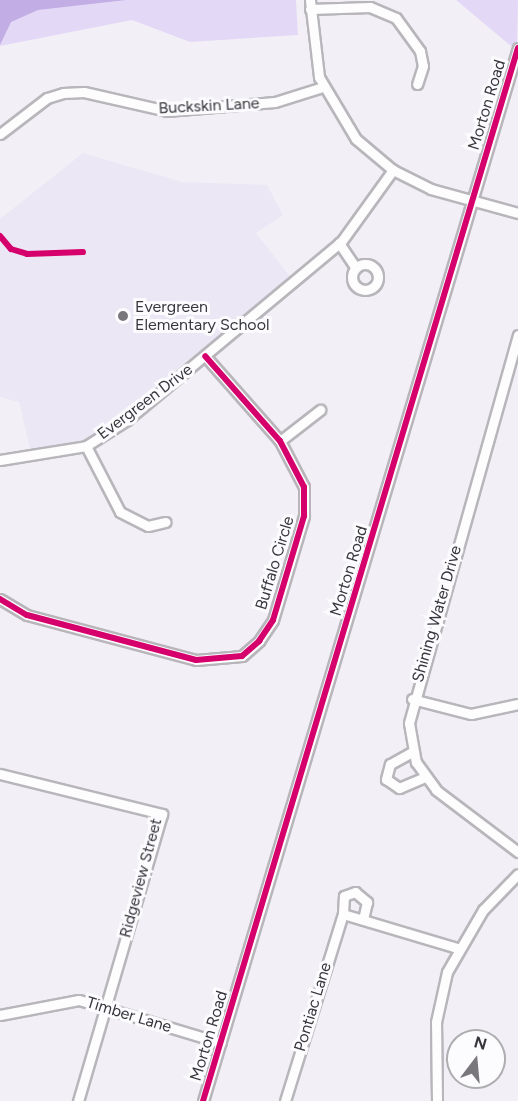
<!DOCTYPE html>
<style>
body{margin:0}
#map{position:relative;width:518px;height:1101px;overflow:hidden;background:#f2f0f6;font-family:Figtree,sans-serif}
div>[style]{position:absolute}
.built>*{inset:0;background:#ebe7f5}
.green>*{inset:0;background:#e3d9f7}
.water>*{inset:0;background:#c2aee4}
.roads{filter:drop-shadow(2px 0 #b8b6bb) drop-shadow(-2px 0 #b8b6bb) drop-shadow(0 2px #b8b6bb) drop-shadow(0 -2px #b8b6bb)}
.street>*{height:9px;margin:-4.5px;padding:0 4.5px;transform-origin:4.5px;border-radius:4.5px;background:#fdfdfe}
.street>.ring{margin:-4.5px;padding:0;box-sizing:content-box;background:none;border:9px solid #fdfdfe;border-radius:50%}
.cycleway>*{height:6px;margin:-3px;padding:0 3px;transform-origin:3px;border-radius:3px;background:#d6006c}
.dots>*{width:16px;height:16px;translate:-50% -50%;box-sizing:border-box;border:3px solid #fcfcfe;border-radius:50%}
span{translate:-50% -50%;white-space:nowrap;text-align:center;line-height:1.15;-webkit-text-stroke:6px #fcfcfe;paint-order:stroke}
.street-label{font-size:16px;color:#38363b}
.poi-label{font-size:16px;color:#38363b}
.left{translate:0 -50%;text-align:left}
.north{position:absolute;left:446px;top:1029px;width:60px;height:60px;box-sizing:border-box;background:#fcfcfe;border:2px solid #aeadb0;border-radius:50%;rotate:16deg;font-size:16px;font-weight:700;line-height:24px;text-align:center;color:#38363b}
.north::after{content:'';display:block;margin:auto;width:21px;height:27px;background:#79777c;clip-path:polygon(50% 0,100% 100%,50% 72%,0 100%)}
</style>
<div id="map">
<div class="built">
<i style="clip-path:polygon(83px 153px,182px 182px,267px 185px,283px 215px,256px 233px,292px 279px,84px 441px,31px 453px,19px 402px,0 397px,0 219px)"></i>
</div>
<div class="green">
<i style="clip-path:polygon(0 0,296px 0,298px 35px,190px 42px,132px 20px,0 46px)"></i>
<i style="clip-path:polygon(456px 0,518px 0,517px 51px)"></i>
</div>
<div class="water">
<i style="clip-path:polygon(0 0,126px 0,38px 10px,11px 22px,0 45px)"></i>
</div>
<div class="roads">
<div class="street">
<i style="left:310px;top:0;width:78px;rotate:83.3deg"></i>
<i style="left:319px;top:77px;width:72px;rotate:59.2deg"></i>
<i style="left:356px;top:139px;width:48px;rotate:40deg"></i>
<i style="left:393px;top:170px;width:42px;rotate:26.6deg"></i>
<i style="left:431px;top:189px;width:90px;rotate:15.4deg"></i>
<i style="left:310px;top:9px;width:60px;rotate:-1.9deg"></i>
<i style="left:370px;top:7px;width:28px;rotate:23deg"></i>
<i style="left:396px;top:18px;width:41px;rotate:54deg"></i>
<i style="left:420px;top:51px;width:15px;rotate:79deg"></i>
<i style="left:423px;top:66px;width:19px;rotate:108deg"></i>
<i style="left:0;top:134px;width:59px;rotate:-37.5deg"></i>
<i style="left:47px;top:98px;width:17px;rotate:-17deg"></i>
<i style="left:63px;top:93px;width:21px;rotate:-3deg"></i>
<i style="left:84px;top:92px;width:85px;rotate:12.9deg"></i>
<i style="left:167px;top:111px;width:108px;rotate:-4.8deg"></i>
<i style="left:275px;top:102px;width:50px;rotate:-17.4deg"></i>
<i style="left:339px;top:243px;width:30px;rotate:56deg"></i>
<i class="ring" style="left:352px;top:264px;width:17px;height:17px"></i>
<i style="left:518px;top:335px;width:403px;rotate:105.7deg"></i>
<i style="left:409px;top:723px;width:40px;rotate:80deg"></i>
<i style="left:416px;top:762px;width:34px;rotate:54deg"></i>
<i style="left:436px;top:790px;width:103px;rotate:37.1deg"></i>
<i style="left:280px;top:441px;width:51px;rotate:-37.8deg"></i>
<i style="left:86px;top:446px;width:74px;rotate:62.7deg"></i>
<i style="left:120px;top:512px;width:31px;rotate:27deg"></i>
<i style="left:148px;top:526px;width:18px;rotate:-13deg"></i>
<i style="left:0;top:460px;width:87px;rotate:-9.2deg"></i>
<i style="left:86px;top:446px;width:49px;rotate:-32.4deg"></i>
<i style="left:127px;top:420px;width:278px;rotate:-39.8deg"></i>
<i style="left:341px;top:242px;width:89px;rotate:-54.2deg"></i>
<i style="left:0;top:599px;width:31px;rotate:31deg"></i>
<i style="left:27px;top:615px;width:175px;rotate:14.9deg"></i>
<i style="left:196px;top:660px;width:46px;rotate:-5deg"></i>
<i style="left:242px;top:656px;width:23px;rotate:-41deg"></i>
<i style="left:259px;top:641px;width:25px;rotate:-56deg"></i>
<i style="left:273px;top:620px;width:109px;rotate:-73.4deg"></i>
<i style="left:304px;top:516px;width:29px;rotate:-90deg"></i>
<i style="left:304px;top:487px;width:52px;rotate:-117.6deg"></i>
<i style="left:280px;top:441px;width:113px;rotate:-131.4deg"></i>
<i style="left:412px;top:699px;width:61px;rotate:14.3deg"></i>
<i style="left:471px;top:714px;width:48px;rotate:-12deg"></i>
<i style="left:412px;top:752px;width:25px;rotate:151deg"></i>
<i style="left:390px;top:764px;width:16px;rotate:105deg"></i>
<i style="left:386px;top:779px;width:16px;rotate:35deg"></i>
<i style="left:399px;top:788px;width:28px;rotate:-23deg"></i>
<i style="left:0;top:774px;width:167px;rotate:13.9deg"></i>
<i style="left:162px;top:814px;width:299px;rotate:106.3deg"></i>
<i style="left:343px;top:914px;width:18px;rotate:-87deg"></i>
<i style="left:344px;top:896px;width:12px;rotate:-20deg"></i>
<i style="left:355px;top:892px;width:16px;rotate:40deg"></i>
<i style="left:367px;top:902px;width:18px;rotate:103deg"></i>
<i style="left:0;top:1015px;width:80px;rotate:-10.8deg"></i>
<i style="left:79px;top:1000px;width:148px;rotate:16.8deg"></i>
<i style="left:203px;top:1101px;width:1099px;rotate:-73.35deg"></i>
<i style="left:285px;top:1101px;width:196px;rotate:-72.8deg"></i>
<i style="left:343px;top:914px;width:119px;rotate:16.6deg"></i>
<i style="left:437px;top:1101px;width:79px;rotate:-90.7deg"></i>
<i style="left:436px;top:1022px;width:51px;rotate:-77.6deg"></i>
<i style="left:447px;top:972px;width:72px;rotate:-59.9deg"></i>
<i style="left:483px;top:910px;width:50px;rotate:-45.8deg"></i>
</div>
</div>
<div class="cycleway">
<i style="left:0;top:236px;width:17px;rotate:50deg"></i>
<i style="left:11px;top:249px;width:17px;rotate:17deg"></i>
<i style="left:27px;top:254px;width:56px;rotate:-2deg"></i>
<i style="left:0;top:599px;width:31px;rotate:31deg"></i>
<i style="left:27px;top:615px;width:175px;rotate:14.9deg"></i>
<i style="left:196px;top:660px;width:46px;rotate:-5deg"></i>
<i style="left:242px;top:656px;width:23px;rotate:-41deg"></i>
<i style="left:259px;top:641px;width:25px;rotate:-56deg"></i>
<i style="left:273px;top:620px;width:109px;rotate:-73.4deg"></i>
<i style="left:304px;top:516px;width:29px;rotate:-90deg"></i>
<i style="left:304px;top:487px;width:52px;rotate:-117.6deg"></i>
<i style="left:280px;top:441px;width:113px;rotate:-131.4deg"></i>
<i style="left:203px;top:1101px;width:1099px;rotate:-73.35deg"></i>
</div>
<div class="dots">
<i style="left:123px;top:316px;background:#79777c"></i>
</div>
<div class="street-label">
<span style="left:487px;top:105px;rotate:-73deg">Morton Road</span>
<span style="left:209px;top:106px;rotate:-3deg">Buckskin Lane</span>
<span style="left:145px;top:402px;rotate:-37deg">Evergreen Drive</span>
<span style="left:275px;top:563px;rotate:-73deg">Buffalo Circle</span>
<span style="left:349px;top:571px;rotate:-73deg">Morton Road</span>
<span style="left:437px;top:614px;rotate:-74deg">Shining Water Drive</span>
<span style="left:141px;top:878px;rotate:-75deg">Ridgeview Street</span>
<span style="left:313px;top:1007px;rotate:-73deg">Pontiac Lane</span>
<span style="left:129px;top:1015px;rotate:17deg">Timber Lane</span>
<span style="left:209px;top:1036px;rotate:-73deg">Morton Road</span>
</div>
<div class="poi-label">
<span class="left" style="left:135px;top:316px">Evergreen<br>Elementary School</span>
</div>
<div class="north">N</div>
</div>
